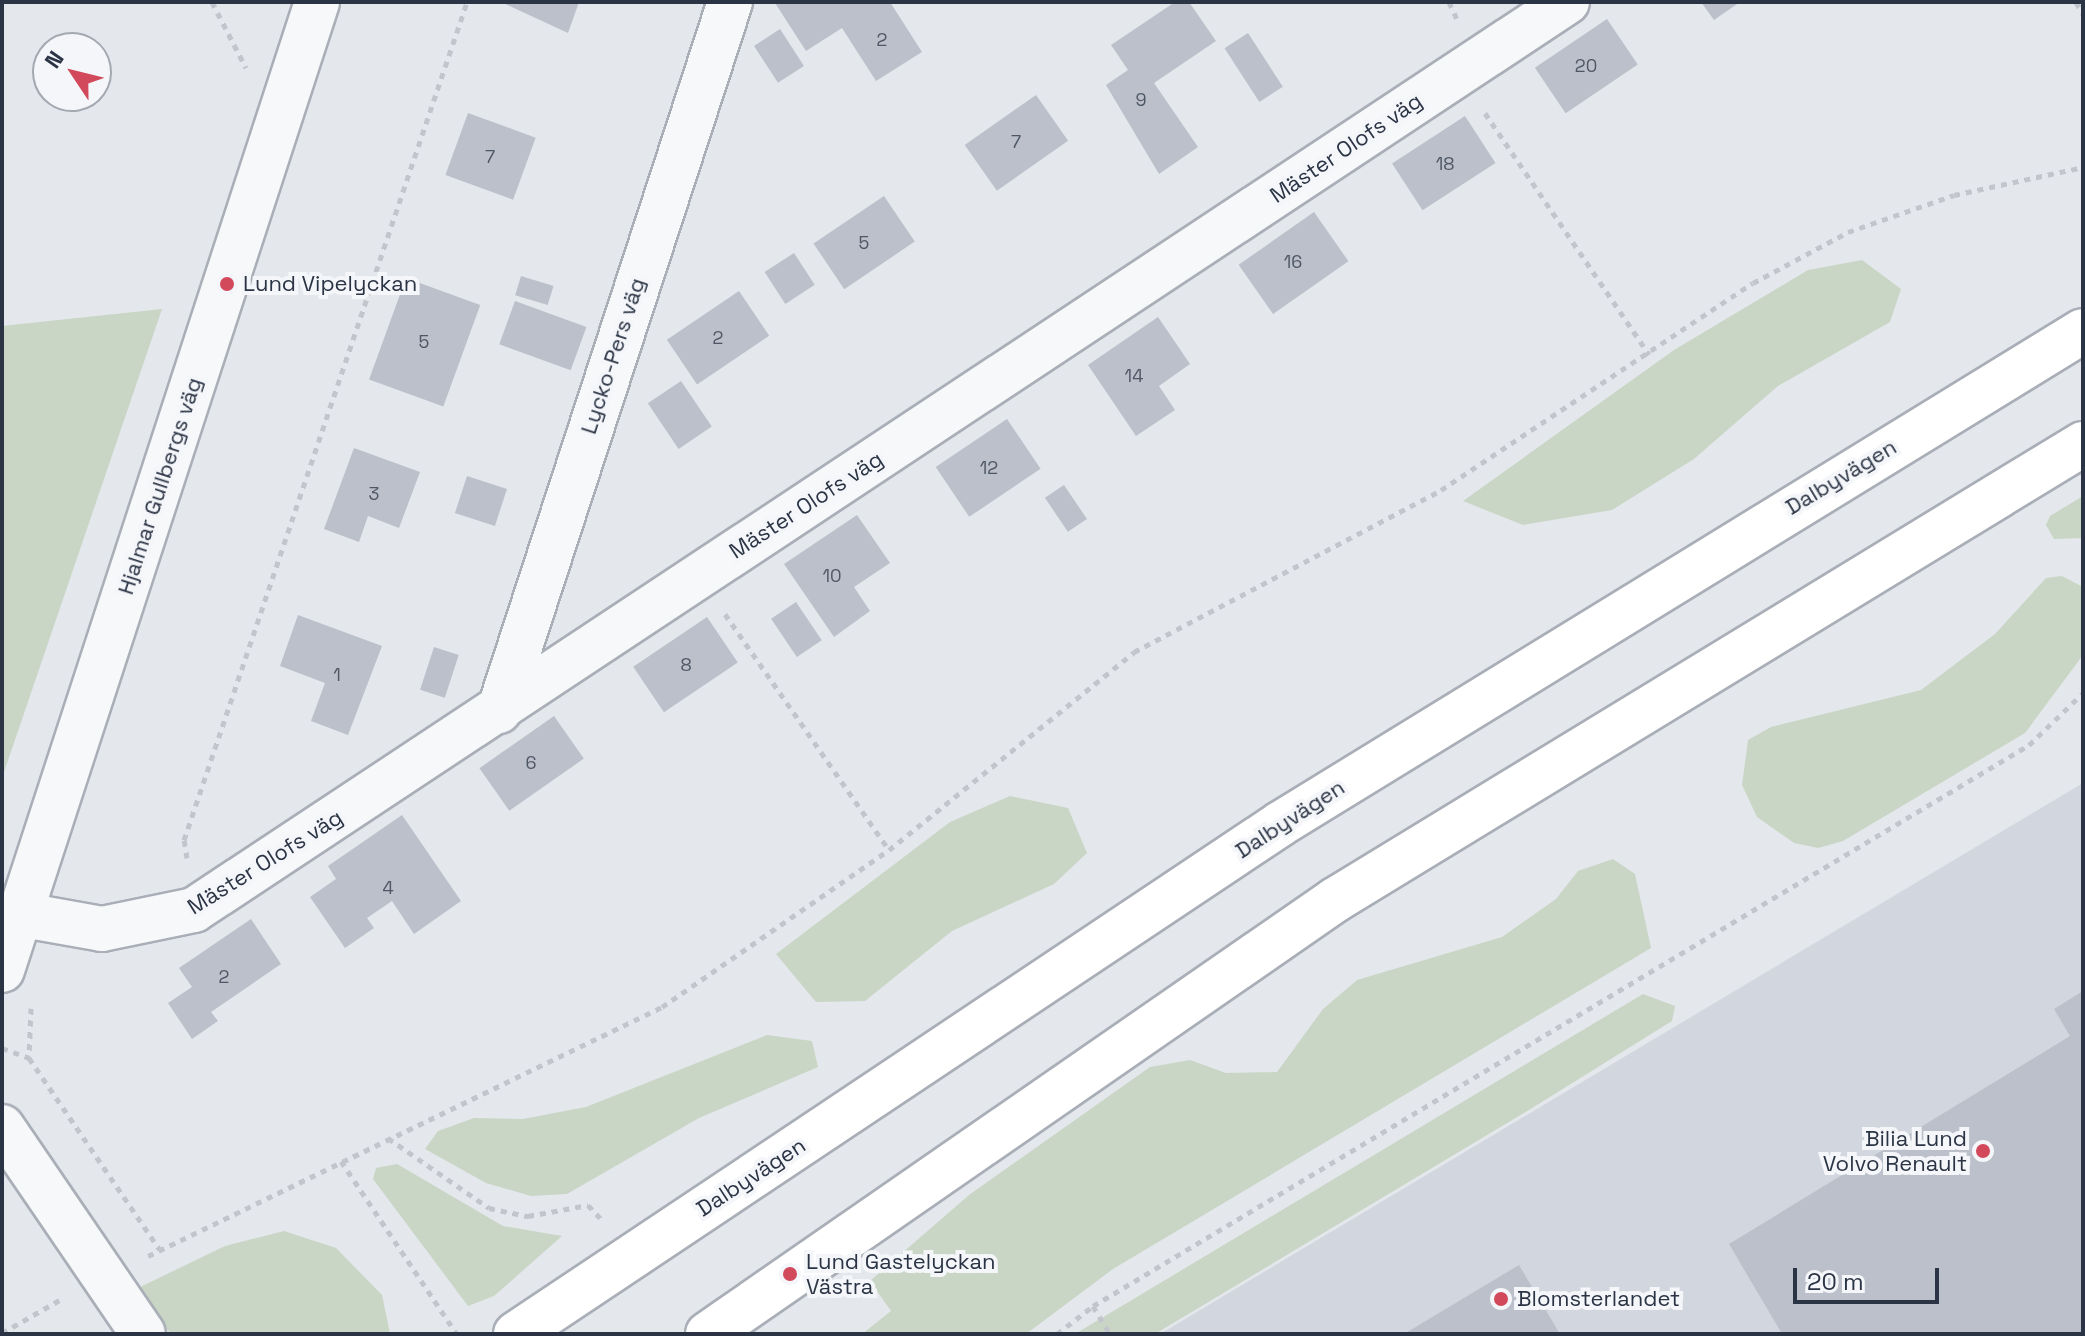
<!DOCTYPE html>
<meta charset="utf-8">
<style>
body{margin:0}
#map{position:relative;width:2085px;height:1336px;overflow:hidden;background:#e4e7ec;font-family:"Space Grotesk",sans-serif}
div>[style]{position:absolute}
.built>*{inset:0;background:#d2d6de}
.green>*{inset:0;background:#c9d6c5}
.building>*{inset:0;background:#bbc0ca;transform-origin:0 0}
.path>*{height:5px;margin-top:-2.5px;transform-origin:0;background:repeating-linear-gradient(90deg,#c2c5cb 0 6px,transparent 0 12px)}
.roads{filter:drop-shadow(2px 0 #a9aeb7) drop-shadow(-2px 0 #a9aeb7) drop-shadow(0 2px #a9aeb7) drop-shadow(0 -2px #a9aeb7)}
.minor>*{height:44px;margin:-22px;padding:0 22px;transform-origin:22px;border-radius:22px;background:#f7f8fa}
.major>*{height:44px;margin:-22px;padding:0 22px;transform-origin:22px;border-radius:22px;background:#fff}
.dots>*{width:22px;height:22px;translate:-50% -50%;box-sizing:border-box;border:4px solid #f4f6f9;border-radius:50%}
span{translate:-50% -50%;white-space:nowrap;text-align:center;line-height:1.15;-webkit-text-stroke:8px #f4f6f9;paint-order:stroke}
.number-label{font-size:18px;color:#4f5766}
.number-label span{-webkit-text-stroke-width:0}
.street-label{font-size:22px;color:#2b3445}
.poi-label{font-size:22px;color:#2b3445}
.left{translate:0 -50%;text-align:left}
.right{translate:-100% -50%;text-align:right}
.frame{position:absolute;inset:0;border:4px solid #2b3445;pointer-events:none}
.north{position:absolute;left:32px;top:32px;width:80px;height:80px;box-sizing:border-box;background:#f4f6f9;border:2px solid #a4a8b1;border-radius:50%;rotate:305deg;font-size:22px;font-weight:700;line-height:32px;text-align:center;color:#2b3445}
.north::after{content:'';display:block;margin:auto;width:28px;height:36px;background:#d1495b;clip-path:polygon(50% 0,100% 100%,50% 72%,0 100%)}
.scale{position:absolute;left:1793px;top:1268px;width:146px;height:36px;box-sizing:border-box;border:4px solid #2b3445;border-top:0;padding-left:10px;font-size:24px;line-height:28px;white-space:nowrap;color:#2b3445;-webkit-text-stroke:6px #f4f6f9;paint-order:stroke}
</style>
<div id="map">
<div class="built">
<i style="clip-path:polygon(2083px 783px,2083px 1334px,1160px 1334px)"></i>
</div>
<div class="green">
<i style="clip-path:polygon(1862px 260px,1901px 289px,1890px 322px,1778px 386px,1694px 459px,1612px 510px,1523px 525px,1463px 501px,1674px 350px,1808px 270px)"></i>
<i style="clip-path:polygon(162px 309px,2px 778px,2px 326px)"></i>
<i style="clip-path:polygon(2083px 496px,2083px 538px,2054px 539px,2046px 525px,2050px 516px)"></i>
<i style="clip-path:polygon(2062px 576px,2083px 587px,2083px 655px,2025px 733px,1843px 841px,1818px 848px,1794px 843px,1757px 817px,1742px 785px,1748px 740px,1771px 727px,1921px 690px,1995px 634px,2046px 578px)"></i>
<i style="clip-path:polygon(1010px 796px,1068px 808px,1087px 853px,1054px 884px,952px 931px,865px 1001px,816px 1002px,776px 954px,950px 822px)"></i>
<i style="clip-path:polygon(1613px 859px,1635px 874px,1651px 948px,1113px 1269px,1026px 1334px,862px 1334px,891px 1311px,870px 1281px,969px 1195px,1150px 1067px,1190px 1060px,1226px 1073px,1277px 1072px,1323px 1009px,1357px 980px,1502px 937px,1556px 899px,1578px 871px)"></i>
<i style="clip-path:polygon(1643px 994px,1675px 1006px,1672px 1021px,1529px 1110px,1155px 1334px,1075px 1334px)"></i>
<i style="clip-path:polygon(767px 1035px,812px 1041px,818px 1067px,699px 1118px,567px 1194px,531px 1196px,486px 1183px,425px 1149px,438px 1131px,474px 1118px,523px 1119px,586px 1107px)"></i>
<i style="clip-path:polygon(397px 1164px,503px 1226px,562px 1236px,494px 1296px,468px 1306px,373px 1179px,376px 1168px)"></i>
<i style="clip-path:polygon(284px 1231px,336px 1248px,382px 1295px,390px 1334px,171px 1334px,136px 1289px,225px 1246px)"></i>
</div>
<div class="building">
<i style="clip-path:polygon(501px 2px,579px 2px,568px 33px)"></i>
<i style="clip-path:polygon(890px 2px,922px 52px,876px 81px,842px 28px,806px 51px,775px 3px)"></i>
<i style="clip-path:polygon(1175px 2px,1189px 2px,1216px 41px,1154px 83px,1198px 147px,1159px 174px,1106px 85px,1128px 70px,1111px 45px)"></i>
<i style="clip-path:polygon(1701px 2px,1740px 2px,1714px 20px)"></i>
<i style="left:1607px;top:19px;width:55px;height:87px;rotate:56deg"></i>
<i style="left:780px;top:29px;width:44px;height:31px;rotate:57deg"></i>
<i style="left:1248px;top:33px;width:64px;height:28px;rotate:57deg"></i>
<i style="left:1036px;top:95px;width:56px;height:87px;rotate:55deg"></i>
<i style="left:468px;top:113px;width:72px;height:66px;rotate:20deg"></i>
<i style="left:1465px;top:116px;width:56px;height:87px;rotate:57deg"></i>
<i style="left:884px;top:196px;width:55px;height:85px;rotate:56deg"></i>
<i style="left:1314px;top:212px;width:60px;height:92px;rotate:55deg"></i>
<i style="left:794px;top:253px;width:38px;height:35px;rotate:57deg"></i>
<i style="left:521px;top:276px;width:34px;height:20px;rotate:17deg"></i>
<i style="left:406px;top:278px;width:79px;height:108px;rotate:20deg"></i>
<i style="left:739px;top:291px;width:54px;height:87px;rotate:56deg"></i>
<i style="left:515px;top:301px;width:76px;height:46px;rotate:20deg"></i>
<i style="clip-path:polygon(1158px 317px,1190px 364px,1159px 386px,1175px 410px,1136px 436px,1088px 365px)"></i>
<i style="left:681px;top:381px;width:55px;height:40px;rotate:56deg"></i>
<i style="left:1007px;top:419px;width:60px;height:86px;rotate:56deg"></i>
<i style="clip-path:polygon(354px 448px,420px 472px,399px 528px,368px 516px,359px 542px,324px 529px)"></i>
<i style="left:467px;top:476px;width:42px;height:39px;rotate:18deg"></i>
<i style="left:1064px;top:485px;width:41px;height:23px;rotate:56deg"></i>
<i style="clip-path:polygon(857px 515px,890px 563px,854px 587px,870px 611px,834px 637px,784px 564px)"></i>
<i style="left:796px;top:602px;width:46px;height:30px;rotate:56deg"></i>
<i style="clip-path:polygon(298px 615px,382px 646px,348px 735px,311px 721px,325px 683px,280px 666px)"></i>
<i style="left:707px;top:617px;width:55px;height:89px;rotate:56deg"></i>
<i style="left:434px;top:647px;width:26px;height:45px;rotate:18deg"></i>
<i style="left:554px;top:716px;width:52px;height:91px;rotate:55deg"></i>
<i style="clip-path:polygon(402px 815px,461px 901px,414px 934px,392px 901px,367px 918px,374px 928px,345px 948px,310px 897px,336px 879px,328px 866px)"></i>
<i style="clip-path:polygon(251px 919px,281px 964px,211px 1012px,218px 1021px,192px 1039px,168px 1003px,192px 987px,179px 968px)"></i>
<i style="clip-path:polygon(2083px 991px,2083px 1334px,1782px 1334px,1729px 1244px,2070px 1036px,2054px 1009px)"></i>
<i style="clip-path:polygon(1519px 1265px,1560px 1334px,1404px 1334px)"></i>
</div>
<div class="path">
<i style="left:212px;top:2px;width:74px;rotate:62.7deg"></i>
<i style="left:1449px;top:2px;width:21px;rotate:65deg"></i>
<i style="left:2076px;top:2px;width:14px;rotate:60deg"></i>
<i style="left:1485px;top:113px;width:292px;rotate:55.8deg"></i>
<i style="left:725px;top:614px;width:287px;rotate:55.2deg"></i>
<i style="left:187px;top:858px;width:18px;rotate:-99deg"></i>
<i style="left:184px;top:840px;width:884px;rotate:-71.34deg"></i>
<i style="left:31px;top:1008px;width:50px;rotate:92.3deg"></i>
<i style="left:29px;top:1058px;width:232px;rotate:55.7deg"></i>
<i style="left:2px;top:1048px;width:29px;rotate:20deg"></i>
<i style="left:388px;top:1138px;width:123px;rotate:34.7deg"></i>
<i style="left:489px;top:1208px;width:40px;rotate:12deg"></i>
<i style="left:528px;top:1216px;width:61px;rotate:-10.4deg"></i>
<i style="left:588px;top:1205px;width:19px;rotate:47deg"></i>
<i style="left:341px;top:1161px;width:208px;rotate:56.2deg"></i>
<i style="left:148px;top:1256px;width:571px;rotate:-25.85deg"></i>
<i style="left:662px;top:1007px;width:276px;rotate:-34.7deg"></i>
<i style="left:889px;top:850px;width:315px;rotate:-38.9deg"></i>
<i style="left:1134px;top:652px;width:347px;rotate:-27.8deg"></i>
<i style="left:1441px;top:490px;width:374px;rotate:-33.6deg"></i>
<i style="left:1753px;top:283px;width:108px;rotate:-28.2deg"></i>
<i style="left:1848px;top:232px;width:112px;rotate:-19.2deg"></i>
<i style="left:1954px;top:195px;width:132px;rotate:-12.2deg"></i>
<i style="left:1093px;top:1306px;width:33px;rotate:59deg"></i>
<i style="left:2px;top:1333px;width:70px;rotate:-29.8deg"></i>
<i style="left:1057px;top:1334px;width:46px;rotate:-37.9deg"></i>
<i style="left:1093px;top:1306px;width:1091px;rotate:-30.94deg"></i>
<i style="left:2029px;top:745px;width:75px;rotate:-43.9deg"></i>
</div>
<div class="roads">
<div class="minor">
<i style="left:499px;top:711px;width:746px;rotate:-71.95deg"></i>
<i style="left:18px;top:914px;width:85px;rotate:10.1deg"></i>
<i style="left:102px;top:929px;width:94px;rotate:-11.7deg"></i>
<i style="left:194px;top:910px;width:1646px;rotate:-33.48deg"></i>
<i style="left:2px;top:970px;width:1018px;rotate:-71.97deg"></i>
<i style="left:2px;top:1127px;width:250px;rotate:55.7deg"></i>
</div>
<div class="major">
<i style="left:516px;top:1334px;width:919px;rotate:-33.72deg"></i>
<i style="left:1280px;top:824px;width:942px;rotate:-31.55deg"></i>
<i style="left:708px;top:1334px;width:763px;rotate:-34.69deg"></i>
<i style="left:1335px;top:900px;width:876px;rotate:-31.37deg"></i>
</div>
</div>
<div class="dots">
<i style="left:227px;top:284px;background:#d1495b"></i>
<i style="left:1983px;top:1151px;background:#d1495b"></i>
<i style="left:790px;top:1274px;background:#d1495b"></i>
<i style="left:1501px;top:1299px;background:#d1495b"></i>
</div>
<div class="number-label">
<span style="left:882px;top:40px">2</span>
<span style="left:1586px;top:66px">20</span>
<span style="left:1141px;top:100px">9</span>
<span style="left:1016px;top:142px">7</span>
<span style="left:490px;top:157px">7</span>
<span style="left:1445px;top:164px">18</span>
<span style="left:864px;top:243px">5</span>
<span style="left:1293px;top:262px">16</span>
<span style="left:718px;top:338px">2</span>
<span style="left:424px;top:342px">5</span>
<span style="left:1134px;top:376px">14</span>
<span style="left:989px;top:468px">12</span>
<span style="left:374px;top:494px">3</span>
<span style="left:832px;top:576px">10</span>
<span style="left:686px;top:665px">8</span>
<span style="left:337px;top:675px">1</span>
<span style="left:531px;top:763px">6</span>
<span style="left:388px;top:888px">4</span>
<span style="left:224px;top:977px">2</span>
</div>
<div class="street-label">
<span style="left:1346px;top:148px;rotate:-34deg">Mäster Olofs väg</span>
<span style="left:613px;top:356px;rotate:-72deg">Lycko-Pers väg</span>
<span style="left:1841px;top:477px;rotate:-31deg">Dalbyvägen</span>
<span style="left:160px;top:486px;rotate:-72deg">Hjalmar Gullbergs väg</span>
<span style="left:806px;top:505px;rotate:-33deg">Mäster Olofs väg</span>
<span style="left:1290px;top:819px;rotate:-33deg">Dalbyvägen</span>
<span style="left:265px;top:862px;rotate:-32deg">Mäster Olofs väg</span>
<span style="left:751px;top:1177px;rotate:-33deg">Dalbyvägen</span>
</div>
<div class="poi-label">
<span class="left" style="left:243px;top:284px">Lund Vipelyckan</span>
<span class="right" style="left:1967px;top:1151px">Bilia Lund<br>Volvo Renault</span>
<span class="left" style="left:806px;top:1274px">Lund Gastelyckan<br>Västra</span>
<span class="left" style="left:1517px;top:1299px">Blomsterlandet</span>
</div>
<div class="frame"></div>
<div class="north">N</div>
<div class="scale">20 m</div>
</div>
